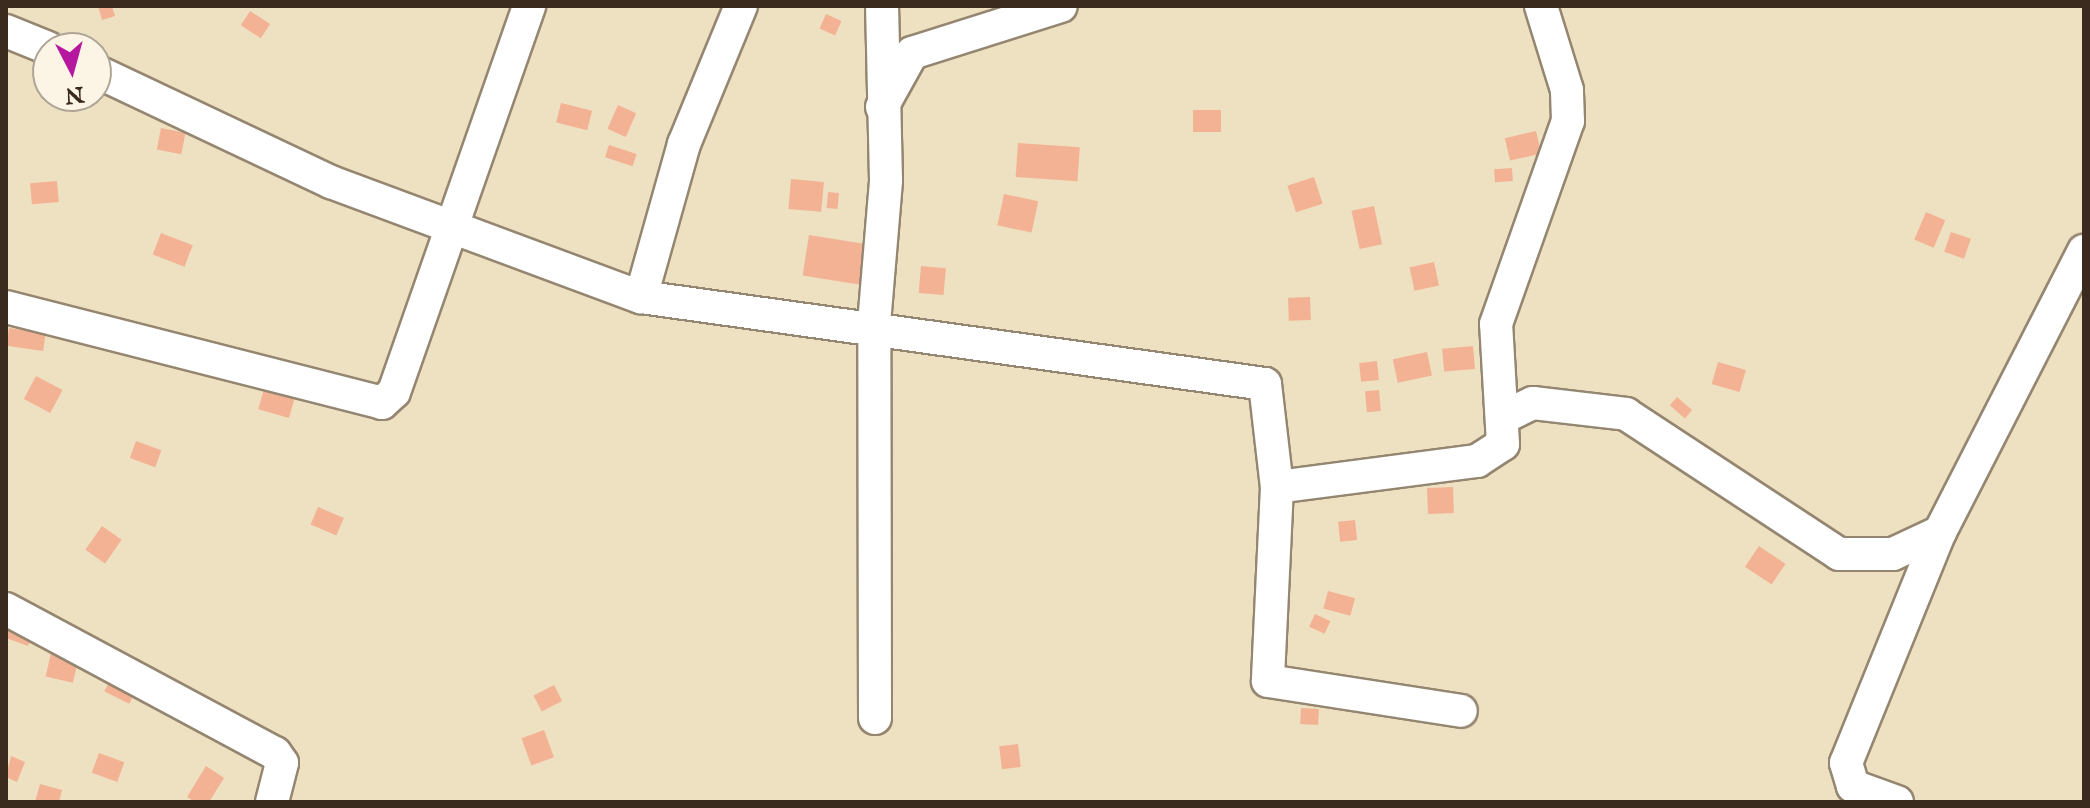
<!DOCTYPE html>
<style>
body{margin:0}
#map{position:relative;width:2090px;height:808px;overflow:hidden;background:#ede1c1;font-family:"IM FELL English",serif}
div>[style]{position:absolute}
.building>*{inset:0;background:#f4b295;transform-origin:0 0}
.roads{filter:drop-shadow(2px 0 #948670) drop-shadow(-2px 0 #948670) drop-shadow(0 2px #948670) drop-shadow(0 -2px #948670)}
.minor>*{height:32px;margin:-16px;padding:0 16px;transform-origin:16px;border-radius:16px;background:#fff}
span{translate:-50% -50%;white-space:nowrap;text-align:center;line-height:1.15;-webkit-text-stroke:8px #fcf5e5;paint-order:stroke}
.frame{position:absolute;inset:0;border:8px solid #3b2a1e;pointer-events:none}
.north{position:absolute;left:32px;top:32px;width:80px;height:80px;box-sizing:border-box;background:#fcf5e5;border:2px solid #afa495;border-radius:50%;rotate:174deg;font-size:22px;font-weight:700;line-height:32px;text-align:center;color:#3b2a1e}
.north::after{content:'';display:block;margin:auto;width:28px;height:36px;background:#b5179e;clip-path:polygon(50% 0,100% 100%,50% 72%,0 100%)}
</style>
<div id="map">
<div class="building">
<i style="clip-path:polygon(98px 6px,112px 6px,115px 16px,102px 20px)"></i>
<i style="left:250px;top:11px;width:24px;height:17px;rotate:33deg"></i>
<i style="left:826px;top:14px;width:17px;height:16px;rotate:24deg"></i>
<i style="left:561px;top:103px;width:32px;height:20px;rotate:14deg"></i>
<i style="left:618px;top:105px;width:20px;height:26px;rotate:24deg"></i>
<i style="left:1193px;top:110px;width:28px;height:22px"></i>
<i style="left:161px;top:128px;width:25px;height:22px;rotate:11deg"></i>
<i style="left:1536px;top:131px;width:23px;height:32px;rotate:77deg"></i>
<i style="left:1018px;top:143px;width:62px;height:34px;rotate:4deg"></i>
<i style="left:609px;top:145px;width:29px;height:13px;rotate:18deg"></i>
<i style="left:1512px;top:168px;width:13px;height:18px;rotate:86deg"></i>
<i style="left:1314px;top:177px;width:28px;height:28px;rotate:72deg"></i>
<i style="left:791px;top:179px;width:33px;height:30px;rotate:5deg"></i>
<i style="left:57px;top:181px;width:21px;height:27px;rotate:85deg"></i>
<i style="left:828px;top:192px;width:11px;height:16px;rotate:5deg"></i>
<i style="left:1004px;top:194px;width:35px;height:32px;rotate:12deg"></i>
<i style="left:1374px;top:206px;width:39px;height:23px;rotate:78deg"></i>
<i style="left:1926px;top:212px;width:21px;height:30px;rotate:23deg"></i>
<i style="left:1951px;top:232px;width:21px;height:21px;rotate:19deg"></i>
<i style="left:161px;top:233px;width:34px;height:23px;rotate:21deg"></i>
<i style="left:809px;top:235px;width:65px;height:41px;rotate:9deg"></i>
<i style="left:1434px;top:262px;width:24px;height:25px;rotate:78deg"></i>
<i style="left:921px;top:266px;width:25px;height:27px;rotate:5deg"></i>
<i style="left:1310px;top:297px;width:23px;height:22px;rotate:88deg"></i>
<i style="left:9px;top:328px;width:37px;height:18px;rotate:8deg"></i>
<i style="left:1473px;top:346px;width:23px;height:31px;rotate:85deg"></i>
<i style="left:1427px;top:352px;width:24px;height:35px;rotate:78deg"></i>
<i style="left:1377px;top:361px;width:19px;height:18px;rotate:84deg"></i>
<i style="left:1718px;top:362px;width:29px;height:23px;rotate:16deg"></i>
<i style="left:36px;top:376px;width:30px;height:26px;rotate:28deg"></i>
<i style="left:264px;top:389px;width:32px;height:21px;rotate:16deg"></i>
<i style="left:1379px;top:390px;width:21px;height:14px;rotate:85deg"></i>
<i style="left:1677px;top:397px;width:20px;height:11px;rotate:41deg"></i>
<i style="left:136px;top:441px;width:27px;height:18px;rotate:20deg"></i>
<i style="left:1453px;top:487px;width:26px;height:26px;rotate:88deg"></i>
<i style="left:318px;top:507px;width:28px;height:19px;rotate:23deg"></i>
<i style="left:1355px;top:520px;width:20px;height:17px;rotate:84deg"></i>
<i style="left:102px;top:526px;width:24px;height:29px;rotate:35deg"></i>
<i style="left:1759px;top:546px;width:32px;height:25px;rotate:34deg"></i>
<i style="left:1328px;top:591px;width:28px;height:18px;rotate:15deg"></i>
<i style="left:1315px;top:614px;width:17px;height:14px;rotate:25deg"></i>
<i style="clip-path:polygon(6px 620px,34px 631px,28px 646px,6px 638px)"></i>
<i style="left:51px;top:653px;width:28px;height:24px;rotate:13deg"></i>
<i style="left:112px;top:676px;width:28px;height:17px;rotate:27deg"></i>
<i style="left:554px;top:685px;width:18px;height:23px;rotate:63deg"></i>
<i style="left:1301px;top:708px;width:18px;height:16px;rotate:3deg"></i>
<i style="left:544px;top:730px;width:29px;height:24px;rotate:70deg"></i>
<i style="left:1018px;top:744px;width:23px;height:19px;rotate:83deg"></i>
<i style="left:99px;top:753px;width:27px;height:21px;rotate:20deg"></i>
<i style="clip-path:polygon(11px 756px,25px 762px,17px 782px,6px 777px)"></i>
<i style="clip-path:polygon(206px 766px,224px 778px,209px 802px,195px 802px,187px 797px)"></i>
<i style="clip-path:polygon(40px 784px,62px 790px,59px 802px,35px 802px)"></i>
</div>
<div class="roads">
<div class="minor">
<i style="left:6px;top:31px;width:45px;rotate:22deg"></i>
<i style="left:96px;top:71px;width:260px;rotate:25.3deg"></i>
<i style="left:331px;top:182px;width:331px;rotate:20.4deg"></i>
<i style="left:641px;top:297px;width:630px;rotate:7.94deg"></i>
<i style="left:1265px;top:384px;width:104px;rotate:83.4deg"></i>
<i style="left:1277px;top:487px;width:194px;rotate:92.7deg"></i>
<i style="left:1268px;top:681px;width:195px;rotate:8.8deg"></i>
<i style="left:882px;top:107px;width:62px;rotate:-60.9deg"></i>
<i style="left:912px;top:53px;width:156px;rotate:-17.5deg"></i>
<i style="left:641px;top:297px;width:159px;rotate:-74.3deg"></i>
<i style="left:684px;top:144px;width:149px;rotate:-67.6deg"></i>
<i style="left:6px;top:307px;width:388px;rotate:14.3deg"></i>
<i style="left:382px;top:403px;width:16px;rotate:-43deg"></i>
<i style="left:394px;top:392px;width:409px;rotate:-70.7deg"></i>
<i style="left:1504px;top:417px;width:32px;rotate:-26deg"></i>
<i style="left:1533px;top:403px;width:94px;rotate:6.7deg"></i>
<i style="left:1626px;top:414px;width:255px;rotate:33.3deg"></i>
<i style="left:1839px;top:554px;width:54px"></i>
<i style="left:1893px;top:554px;width:52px;rotate:-25.1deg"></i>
<i style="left:1277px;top:487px;width:202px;rotate:-7.4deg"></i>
<i style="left:1477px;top:461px;width:31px;rotate:-33deg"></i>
<i style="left:1503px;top:444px;width:120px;rotate:-93.3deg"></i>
<i style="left:1496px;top:324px;width:215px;rotate:-70.5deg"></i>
<i style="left:1568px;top:121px;width:31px;rotate:-92deg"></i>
<i style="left:1567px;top:90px;width:88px;rotate:-107.2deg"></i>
<i style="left:6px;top:609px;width:305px;rotate:28.2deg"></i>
<i style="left:275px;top:753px;width:12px;rotate:55deg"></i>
<i style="left:282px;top:763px;width:40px;rotate:104.4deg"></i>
<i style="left:875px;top:718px;width:394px;rotate:-90.1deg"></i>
<i style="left:874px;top:324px;width:144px;rotate:-85.2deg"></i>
<i style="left:886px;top:180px;width:174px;rotate:-91.3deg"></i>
<i style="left:1897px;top:802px;width:47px;rotate:-160deg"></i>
<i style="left:1853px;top:786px;width:24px;rotate:-107deg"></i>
<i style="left:1846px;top:763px;width:249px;rotate:-67.9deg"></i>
<i style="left:1940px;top:532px;width:316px;rotate:-62.9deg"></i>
</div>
</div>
<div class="frame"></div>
<div class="north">N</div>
</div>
